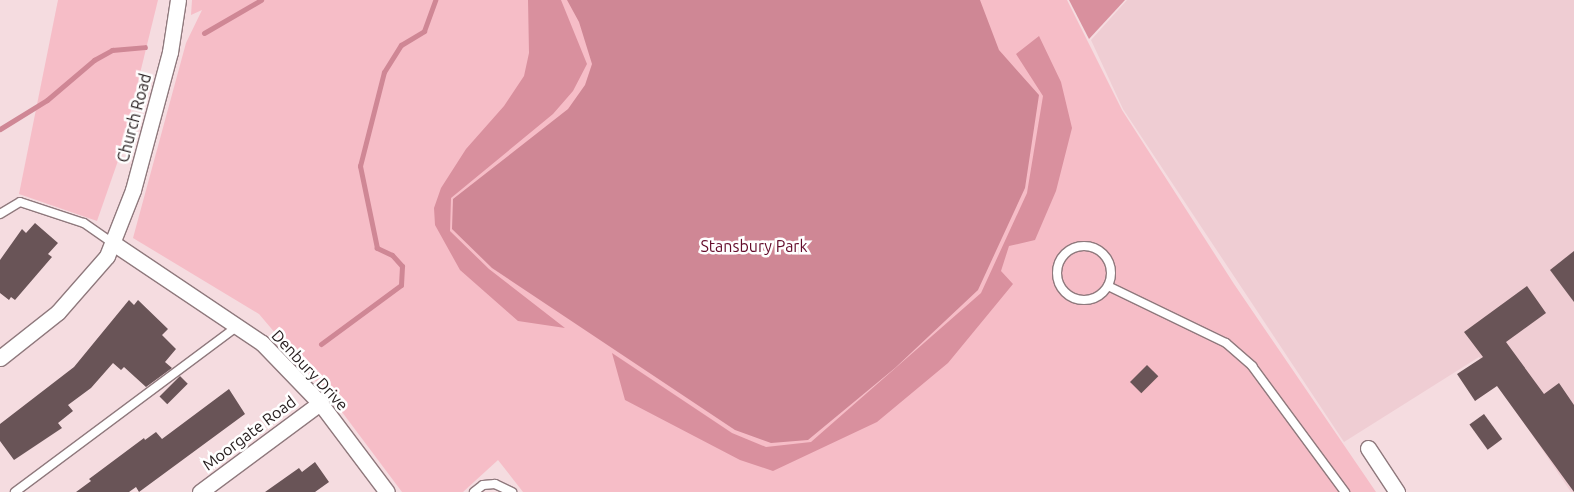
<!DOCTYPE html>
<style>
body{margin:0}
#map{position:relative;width:1574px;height:492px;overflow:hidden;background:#f5dce0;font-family:Ubuntu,sans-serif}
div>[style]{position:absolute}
.built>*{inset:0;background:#efcdd3}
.green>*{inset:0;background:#f6bdc7}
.forest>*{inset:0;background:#d9909e}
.water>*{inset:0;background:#cf8795}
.stream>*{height:5px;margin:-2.5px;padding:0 2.5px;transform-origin:2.5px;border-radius:2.5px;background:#cf8795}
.building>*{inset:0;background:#695457;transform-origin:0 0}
.roads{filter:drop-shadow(1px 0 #8f797d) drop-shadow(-1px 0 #8f797d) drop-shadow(0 1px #8f797d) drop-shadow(0 -1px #8f797d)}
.lane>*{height:8px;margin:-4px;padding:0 4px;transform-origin:4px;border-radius:4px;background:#fff}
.lane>.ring{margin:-4px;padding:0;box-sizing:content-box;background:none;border:8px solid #fff;border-radius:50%}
.street>*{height:15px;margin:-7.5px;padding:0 7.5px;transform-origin:7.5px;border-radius:7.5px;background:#fff}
span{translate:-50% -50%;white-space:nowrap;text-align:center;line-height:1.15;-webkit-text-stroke:5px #fff;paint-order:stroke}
.street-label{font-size:16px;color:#292021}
.park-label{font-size:16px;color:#640c2b}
</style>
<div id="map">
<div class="built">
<i style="clip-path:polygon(1127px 0,1574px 0,1574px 492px,1571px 492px,1479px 357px,1344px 442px,1123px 109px,1091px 40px)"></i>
</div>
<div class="green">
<i style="clip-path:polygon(58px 0,158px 0,120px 155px,97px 221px,19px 194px)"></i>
<i style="clip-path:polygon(192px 0,1067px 0,1122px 110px,1234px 284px,1376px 492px,523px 492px,498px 460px,463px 492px,402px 492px,342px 412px,259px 314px,133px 238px,186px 43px,202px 10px,191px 15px)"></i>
</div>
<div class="forest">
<i style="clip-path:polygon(528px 0,561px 0,587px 64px,573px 91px,553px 114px,451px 198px,450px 231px,489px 269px,565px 328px,518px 321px,460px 270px,435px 225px,434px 208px,441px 188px,466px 149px,504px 106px,524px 76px,529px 53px)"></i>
<i style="clip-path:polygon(1069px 0,1125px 0,1089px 39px)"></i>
<i style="clip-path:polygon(1039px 36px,1061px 82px,1072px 128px,1056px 191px,1035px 240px,1009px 246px,1001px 271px,1013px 284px,948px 363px,877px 422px,773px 471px,740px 460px,625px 400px,612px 353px,732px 433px,766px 447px,811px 442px,981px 293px,1027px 193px,1043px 96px,1016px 54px)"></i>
</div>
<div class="water">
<i style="clip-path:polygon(567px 0,980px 0,999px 50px,1039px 95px,1025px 188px,978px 290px,895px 368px,808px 440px,771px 443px,735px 430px,492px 268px,452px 229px,453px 199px,568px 109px,585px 85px,592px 64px,579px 22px)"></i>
</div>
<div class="stream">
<i style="left:204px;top:33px;width:66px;rotate:-30.1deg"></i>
<i style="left:0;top:129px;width:55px;rotate:-31.7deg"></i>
<i style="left:47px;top:100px;width:62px;rotate:-40.4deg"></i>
<i style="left:94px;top:60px;width:21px;rotate:-29deg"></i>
<i style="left:112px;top:50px;width:33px;rotate:-5deg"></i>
<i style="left:321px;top:344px;width:99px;rotate:-36.4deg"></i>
<i style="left:401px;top:285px;width:19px;rotate:-87deg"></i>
<i style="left:402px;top:266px;width:15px;rotate:-132deg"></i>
<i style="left:392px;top:255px;width:17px;rotate:-155deg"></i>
<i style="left:377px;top:248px;width:84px;rotate:-101.7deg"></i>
<i style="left:360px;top:166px;width:97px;rotate:-75.7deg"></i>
<i style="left:384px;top:72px;width:32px;rotate:-58deg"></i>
<i style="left:401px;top:45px;width:27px;rotate:-31deg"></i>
<i style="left:424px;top:31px;width:33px;rotate:-70deg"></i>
</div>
<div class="building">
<i style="clip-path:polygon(35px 223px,58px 243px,48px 254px,52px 257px,15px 300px,11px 297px,9px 300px,0 293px,0 260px,22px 229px,26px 233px)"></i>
<i style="clip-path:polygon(1574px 251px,1574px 302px,1550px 270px)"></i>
<i style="clip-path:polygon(1527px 286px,1546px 313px,1506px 342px,1544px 394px,1559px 383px,1574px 405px,1574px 492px,1497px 386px,1475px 401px,1457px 374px,1483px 357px,1464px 332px)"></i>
<i style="clip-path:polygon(129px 300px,134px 305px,138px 300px,168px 329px,162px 335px,176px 349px,165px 362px,172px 368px,146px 387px,124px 367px,121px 370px,113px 363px,91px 388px,68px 405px,73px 411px,58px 423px,62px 428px,14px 460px,0 441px,0 424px,74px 367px)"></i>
<i style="left:1147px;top:365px;width:16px;height:24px;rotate:45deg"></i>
<i style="left:180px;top:376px;width:11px;height:29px;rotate:45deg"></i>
<i style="clip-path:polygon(229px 389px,245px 414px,139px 492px,136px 487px,129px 492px,76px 492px,91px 481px,89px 479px,144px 438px,145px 440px,156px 432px,162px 439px)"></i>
<i style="left:1484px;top:414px;width:31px;height:18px;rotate:54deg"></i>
<i style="clip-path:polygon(315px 462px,329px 482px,315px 492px,265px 492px,299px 468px,302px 472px)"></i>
</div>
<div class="roads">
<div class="lane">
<i style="left:0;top:214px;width:23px;rotate:-31deg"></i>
<i style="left:20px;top:202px;width:67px;rotate:18.2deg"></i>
<i style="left:84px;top:223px;width:35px;rotate:35deg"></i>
<i class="ring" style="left:1057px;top:246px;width:46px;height:46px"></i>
<i style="left:1108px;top:286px;width:131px;rotate:25.8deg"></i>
<i style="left:1226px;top:343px;width:35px;rotate:41deg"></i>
<i style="left:1252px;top:366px;width:157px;rotate:53.6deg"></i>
<i style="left:15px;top:492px;width:278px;rotate:-36.7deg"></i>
<i style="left:474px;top:492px;width:11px;rotate:-38deg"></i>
<i style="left:483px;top:485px;width:12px;rotate:-5deg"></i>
<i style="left:495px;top:484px;width:19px;rotate:25deg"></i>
</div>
<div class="street">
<i style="left:113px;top:243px;width:179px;rotate:33.9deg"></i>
<i style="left:262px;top:343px;width:83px;rotate:46deg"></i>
<i style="left:320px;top:403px;width:111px;rotate:53deg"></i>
<i style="left:0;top:358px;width:74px;rotate:-38.4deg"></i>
<i style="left:58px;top:312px;width:74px;rotate:-48.8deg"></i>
<i style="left:107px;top:256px;width:71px;rotate:-68.5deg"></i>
<i style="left:133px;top:190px;width:143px;rotate:-75deg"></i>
<i style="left:170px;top:52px;width:53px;rotate:-81.3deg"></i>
<i style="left:1368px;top:448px;width:53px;rotate:56.6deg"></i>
<i style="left:200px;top:492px;width:149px;rotate:-36.6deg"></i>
</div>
</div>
<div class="street-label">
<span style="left:134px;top:118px;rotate:-75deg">Church Road</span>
<span style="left:310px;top:370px;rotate:47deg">Denbury Drive</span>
<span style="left:249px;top:433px;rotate:-37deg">Moorgate Road</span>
</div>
<div class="park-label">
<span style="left:754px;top:246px">Stansbury Park</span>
</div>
</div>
